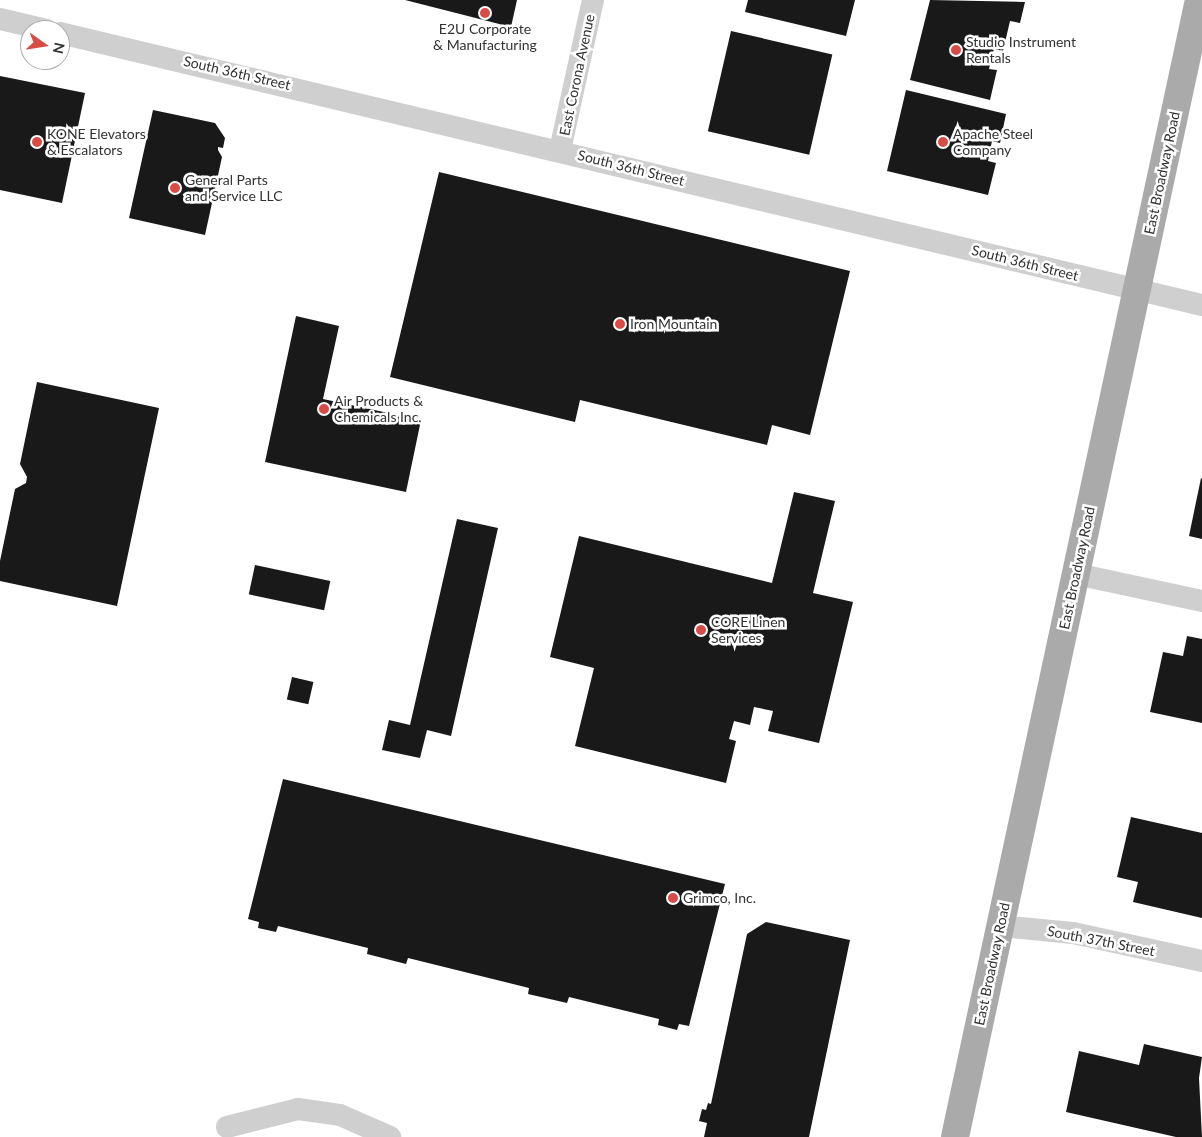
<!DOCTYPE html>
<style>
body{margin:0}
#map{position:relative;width:1202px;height:1137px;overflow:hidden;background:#fff;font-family:Lato,sans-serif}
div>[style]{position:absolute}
.building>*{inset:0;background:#191919;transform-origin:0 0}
.minor>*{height:22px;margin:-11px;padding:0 11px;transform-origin:11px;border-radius:11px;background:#cfcfcf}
.major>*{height:28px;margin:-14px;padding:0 14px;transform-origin:14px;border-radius:14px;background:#aaa}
.dots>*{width:14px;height:14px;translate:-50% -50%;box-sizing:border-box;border:2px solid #fff;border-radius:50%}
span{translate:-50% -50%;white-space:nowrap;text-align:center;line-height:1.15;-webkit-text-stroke:5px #fff;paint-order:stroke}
.poi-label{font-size:14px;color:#323232}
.left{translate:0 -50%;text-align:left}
.street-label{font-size:14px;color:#323232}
.north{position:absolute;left:20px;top:20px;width:50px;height:50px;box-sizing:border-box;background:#fff;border:1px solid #adadad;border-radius:50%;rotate:103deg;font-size:14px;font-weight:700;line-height:20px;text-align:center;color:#323232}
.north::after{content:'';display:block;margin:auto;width:18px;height:22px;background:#d84b46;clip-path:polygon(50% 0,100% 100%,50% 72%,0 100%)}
</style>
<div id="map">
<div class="building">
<i style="clip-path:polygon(405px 0,517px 0,511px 27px)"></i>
<i style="clip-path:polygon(748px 0,855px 0,846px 36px,745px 12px)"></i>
<i style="clip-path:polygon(930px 0,1025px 2px,1020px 23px,1010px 21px,1003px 51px,994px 49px,989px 69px,997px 70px,990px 100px,910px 80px)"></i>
<i style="left:731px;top:31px;width:104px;height:103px;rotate:13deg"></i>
<i style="clip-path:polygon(0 76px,85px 93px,62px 203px,0 190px)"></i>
<i style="clip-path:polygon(906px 90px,1006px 114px,1000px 143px,992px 141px,988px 161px,996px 163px,988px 195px,887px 171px)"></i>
<i style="clip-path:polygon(153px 110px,215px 123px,225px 138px,223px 148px,218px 147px,218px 150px,222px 157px,205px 235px,129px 218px)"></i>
<i style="clip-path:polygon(439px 172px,850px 271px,810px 435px,772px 425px,767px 445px,580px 400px,575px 422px,390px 377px)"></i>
<i style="clip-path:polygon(296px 316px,339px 326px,323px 399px,421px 420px,406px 492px,265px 462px)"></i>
<i style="clip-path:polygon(37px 382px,159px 408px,117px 606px,0 581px,0 561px,15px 489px,26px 483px,27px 477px,20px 464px)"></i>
<i style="clip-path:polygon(1201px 478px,1202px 479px,1202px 539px,1189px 536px)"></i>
<i style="clip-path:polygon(794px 492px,835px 501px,813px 593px,853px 602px,819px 743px,768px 731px,773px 711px,754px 707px,750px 725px,734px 721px,729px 739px,736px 741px,726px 783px,575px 746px,594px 668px,550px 657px,579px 536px,772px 583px)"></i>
<i style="clip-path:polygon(457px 519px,498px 528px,451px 736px,427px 730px,420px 758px,382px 750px,389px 720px,410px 725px)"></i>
<i style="left:255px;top:565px;width:77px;height:30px;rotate:12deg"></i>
<i style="clip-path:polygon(1187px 636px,1202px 639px,1202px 723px,1150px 712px,1163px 652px,1183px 656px)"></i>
<i style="left:292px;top:677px;width:22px;height:23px;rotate:13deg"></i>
<i style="clip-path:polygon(283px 779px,725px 884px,689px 1026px,679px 1024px,677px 1030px,658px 1025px,659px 1019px,569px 997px,567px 1003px,528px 994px,529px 988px,408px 958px,406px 964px,367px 954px,368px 948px,278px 926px,276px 932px,258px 928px,259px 922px,248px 919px)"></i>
<i style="clip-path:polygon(1131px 817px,1202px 833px,1202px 918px,1133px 902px,1138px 882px,1117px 877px)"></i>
<i style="clip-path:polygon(766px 922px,850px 940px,809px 1137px,704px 1137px,707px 1123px,699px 1121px,702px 1109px,706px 1110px,708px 1103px,711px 1104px,747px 934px)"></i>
<i style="clip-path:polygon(1144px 1044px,1202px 1057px,1199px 1078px,1202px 1137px,1176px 1137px,1066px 1112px,1079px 1051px,1139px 1065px)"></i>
</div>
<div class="minor">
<i style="left:0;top:19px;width:48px;rotate:13.2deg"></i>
<i style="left:60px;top:33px;width:1174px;rotate:13.4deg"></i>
<i style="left:560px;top:150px;width:154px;rotate:-77.6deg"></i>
<i style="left:1076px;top:574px;width:129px;rotate:12.1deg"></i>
<i style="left:1000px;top:926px;width:73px;rotate:5.5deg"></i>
<i style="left:1073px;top:933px;width:132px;rotate:12.2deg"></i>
<i style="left:227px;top:1127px;width:73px;rotate:-14.2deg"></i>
<i style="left:298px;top:1109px;width:42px;rotate:8.1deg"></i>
<i style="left:340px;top:1115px;width:55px;rotate:23.7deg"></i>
</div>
<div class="major">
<i style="left:955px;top:1137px;width:1163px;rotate:-77.89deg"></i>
</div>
<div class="dots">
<i style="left:485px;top:13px;background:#d84b46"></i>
<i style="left:956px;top:50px;background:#d84b46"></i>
<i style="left:37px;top:142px;background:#d84b46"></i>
<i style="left:943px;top:142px;background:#d84b46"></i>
<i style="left:175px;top:188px;background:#d84b46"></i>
<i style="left:620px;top:324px;background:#d84b46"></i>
<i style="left:324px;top:409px;background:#d84b46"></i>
<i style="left:701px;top:630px;background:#d84b46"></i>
<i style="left:673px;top:898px;background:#d84b46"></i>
</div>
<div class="poi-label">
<span style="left:485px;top:37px">E2U Corporate<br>&amp; Manufacturing</span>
<span class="left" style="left:966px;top:50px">Studio Instrument<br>Rentals</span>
<span class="left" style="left:47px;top:142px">KONE Elevators<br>&amp; Escalators</span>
<span class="left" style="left:953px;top:142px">Apache Steel<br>Company</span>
<span class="left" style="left:185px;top:188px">General Parts<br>and Service LLC</span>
<span class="left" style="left:630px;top:324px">Iron Mountain</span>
<span class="left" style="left:334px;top:409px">Air Products &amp;<br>Chemicals Inc.</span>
<span class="left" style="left:711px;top:630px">CORE Linen<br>Services</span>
<span class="left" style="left:683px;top:898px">Grimco, Inc.</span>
</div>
<div class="street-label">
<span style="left:237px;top:73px;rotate:13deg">South 36th Street</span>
<span style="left:577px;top:75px;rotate:-78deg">East Corona Avenue</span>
<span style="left:631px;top:168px;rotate:14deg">South 36th Street</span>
<span style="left:1162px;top:173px;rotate:-78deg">East Broadway Road</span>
<span style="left:1025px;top:263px;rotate:14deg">South 36th Street</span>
<span style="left:1077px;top:568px;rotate:-78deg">East Broadway Road</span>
<span style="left:1101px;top:941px;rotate:11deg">South 37th Street</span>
<span style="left:992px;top:964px;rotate:-78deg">East Broadway Road</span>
</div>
<div class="north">N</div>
</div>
